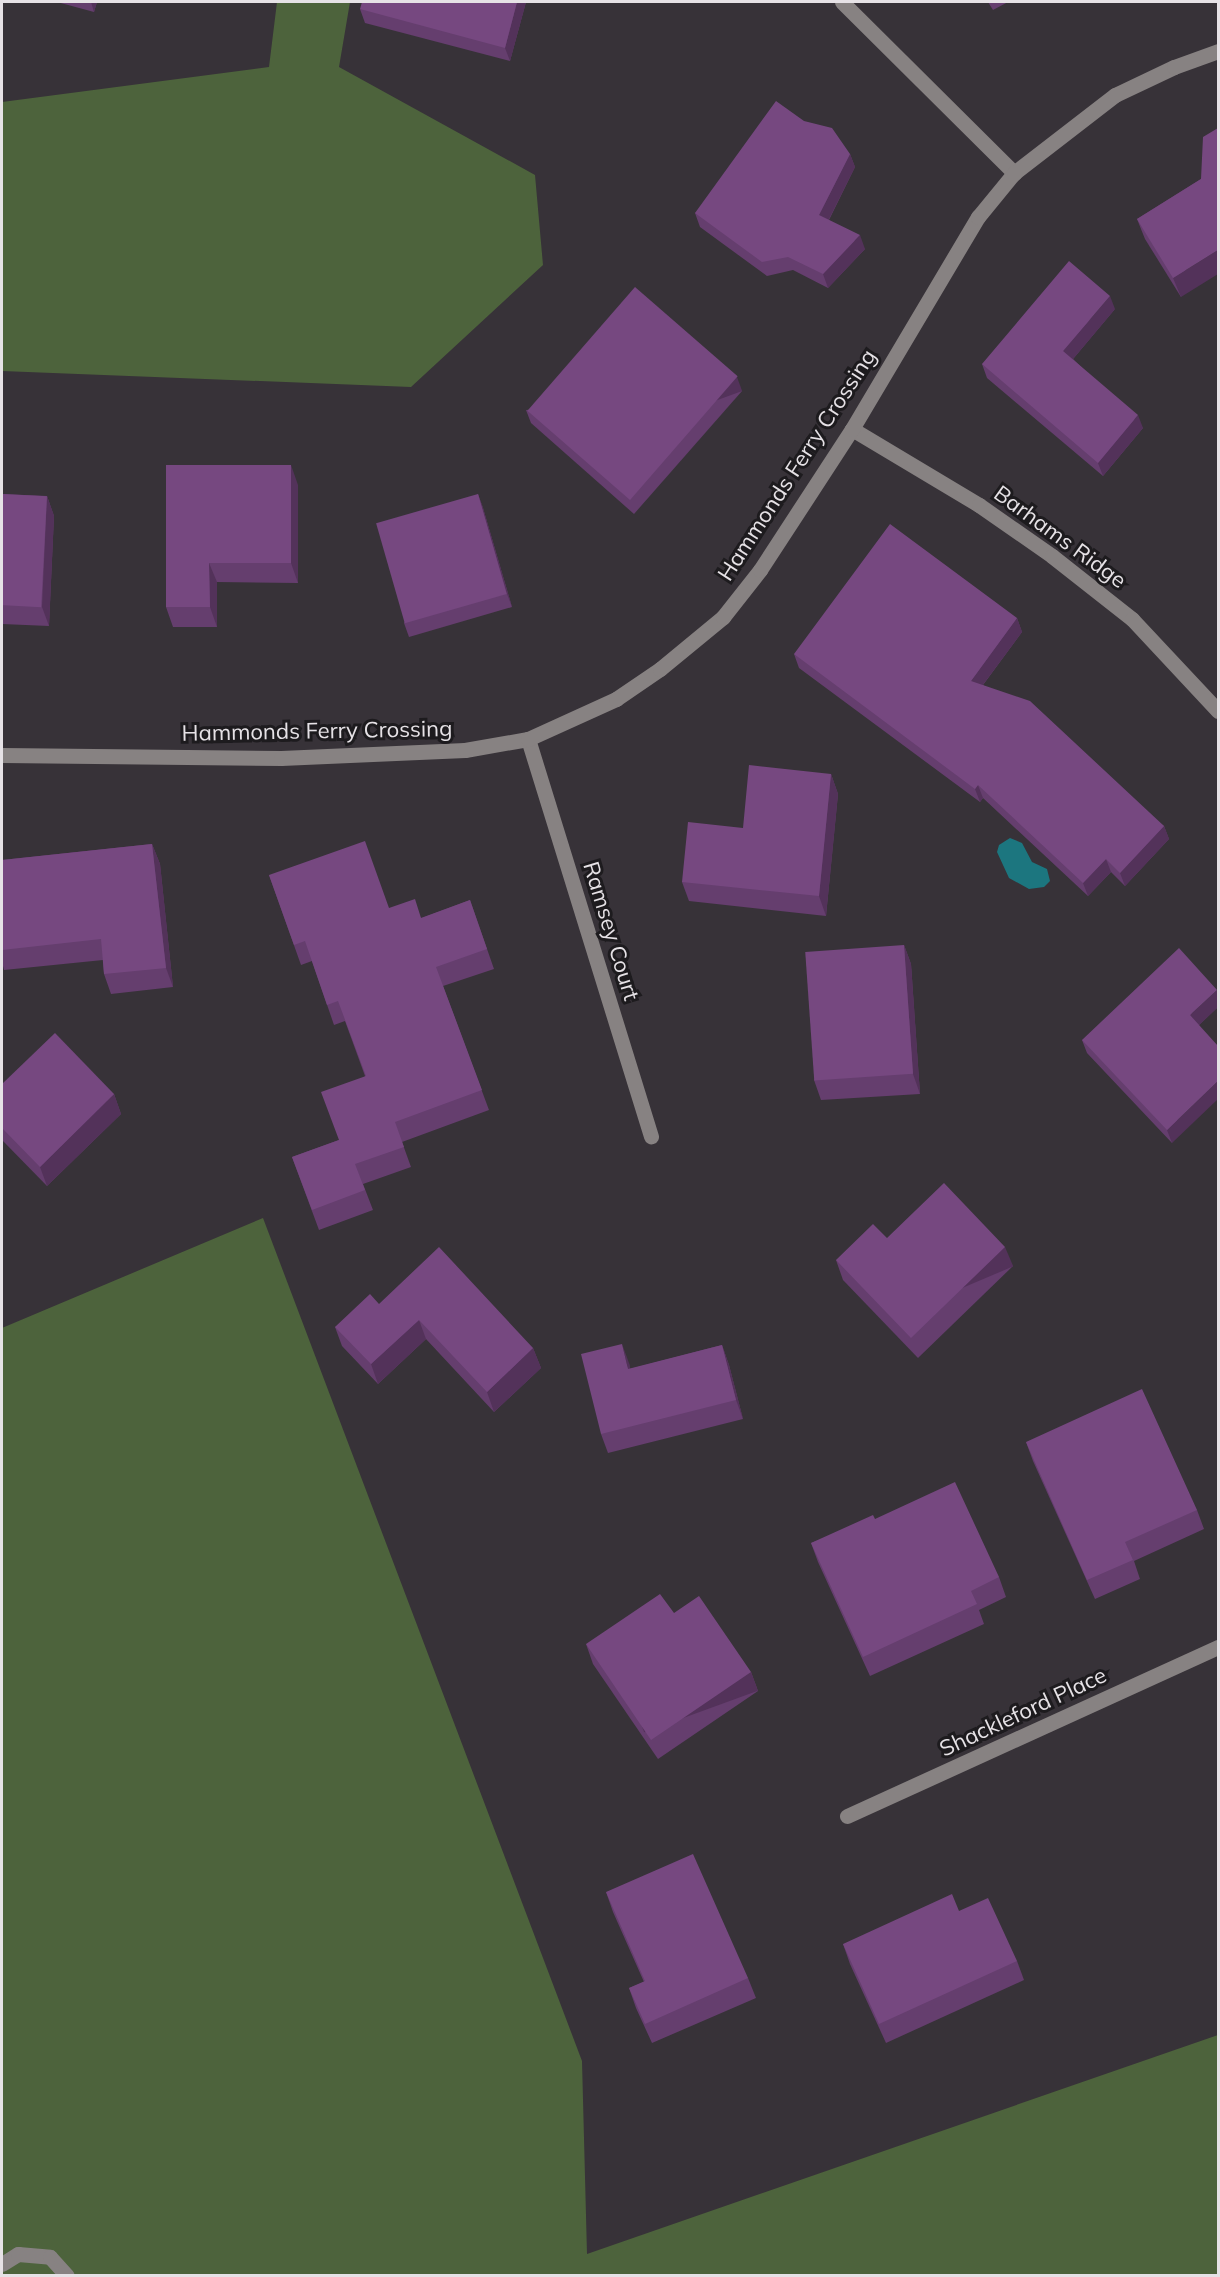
<!DOCTYPE html>
<style>
body{margin:0}
#map{position:relative;width:1220px;height:2277px;overflow:hidden;background:#373238;font-family:Mulish,sans-serif}
div>[style]{position:absolute}
.green>*{inset:0;background:#4d633c}
.water>*{inset:0;background:#1c767f}
.minor>*{height:15px;margin:-7.5px;padding:0 7.5px;transform-origin:7.5px;border-radius:7.5px;background:#878282}
.wall>*{inset:0;background:#653e6e}
.shaded-wall>*{inset:0;background:#53325a;transform-origin:0 0}
.building>*{inset:0;background:#764880;transform-origin:0 0}
span{translate:-50% -50%;white-space:nowrap;text-align:center;line-height:1.15;-webkit-text-stroke:6px #1d1b1e;paint-order:stroke}
.street-label{font-size:22px;color:#e6e2e6}
.frame{position:absolute;inset:0;border:3px solid #e6e2e6;pointer-events:none}
</style>
<div id="map">
<div class="green">
<i style="clip-path:polygon(277px 2px,350px 2px,339px 67px,535px 175px,543px 265px,411px 387px,2px 371px,2px 102px,269px 67px)"></i>
<i style="clip-path:polygon(263px 1218px,582px 2061px,587px 2254px,1218px 2035px,1218px 2275px,2px 2276px,2px 1328px)"></i>
</div>
<div class="water">
<i style="clip-path:polygon(1010px 838px,1022px 843px,1032px 862px,1047px 869px,1050px 881px,1044px 887px,1029px 889px,1009px 878px,997px 852px,999px 845px)"></i>
</div>
<div class="minor">
<i style="left:842px;top:2px;width:243px;rotate:44.8deg"></i>
<i style="left:852px;top:429px;width:148px;rotate:30.9deg"></i>
<i style="left:979px;top:505px;width:89px;rotate:34.9deg"></i>
<i style="left:1052px;top:556px;width:102px;rotate:38.2deg"></i>
<i style="left:1132px;top:619px;width:126px;rotate:46.9deg"></i>
<i style="left:528px;top:739px;width:416px;rotate:72.8deg"></i>
<i style="left:2px;top:755px;width:279px;rotate:0.6deg"></i>
<i style="left:281px;top:758px;width:184px;rotate:-2.5deg"></i>
<i style="left:465px;top:750px;width:64px;rotate:-9.9deg"></i>
<i style="left:528px;top:739px;width:97px;rotate:-24.4deg"></i>
<i style="left:616px;top:699px;width:53px;rotate:-34.3deg"></i>
<i style="left:660px;top:669px;width:82px;rotate:-39.5deg"></i>
<i style="left:723px;top:617px;width:60px;rotate:-51.8deg"></i>
<i style="left:760px;top:570px;width:168px;rotate:-56.9deg"></i>
<i style="left:852px;top:429px;width:247px;rotate:-59.3deg"></i>
<i style="left:978px;top:217px;width:57px;rotate:-50.7deg"></i>
<i style="left:1014px;top:173px;width:128px;rotate:-37.7deg"></i>
<i style="left:1115px;top:95px;width:65px;rotate:-25.4deg"></i>
<i style="left:1174px;top:67px;width:47px;rotate:-20deg"></i>
<i style="left:847px;top:1816px;width:408px;rotate:-24.5deg"></i>
<i style="left:2px;top:2264px;width:19px;rotate:-32deg"></i>
<i style="left:18px;top:2254px;width:32px;rotate:5deg"></i>
<i style="left:50px;top:2257px;width:25px;rotate:48deg"></i>
</div>
<div class="wall">
<i style="clip-path:polygon(57px 2px,97px 2px,94px 12px)"></i>
<i style="clip-path:polygon(526px 2px,510px 61px,365px 23px,360px 9px)"></i>
<i style="clip-path:polygon(988px 2px,1008px 2px,993px 10px)"></i>
<i style="clip-path:polygon(850px 154px,855px 167px,829px 220px,865px 249px,828px 288px,793px 270px,767px 276px,700px 227px,695px 213px)"></i>
<i style="clip-path:polygon(1201px 179px,1181px 297px,1145px 239px,1137px 219px)"></i>
<i style="clip-path:polygon(1115px 309px,1073px 359px,1143px 428px,1103px 476px,987px 378px,982px 364px)"></i>
<i style="clip-path:polygon(742px 391px,634px 514px,531px 423px,526px 410px)"></i>
<i style="clip-path:polygon(166px 465px,298px 485px,298px 583px,217px 582px,217px 627px,173px 627px,166px 607px)"></i>
<i style="clip-path:polygon(2px 494px,47px 496px,54px 516px,49px 626px,2px 624px)"></i>
<i style="clip-path:polygon(478px 494px,483px 508px,512px 607px,409px 637px,404px 623px)"></i>
<i style="clip-path:polygon(1017px 618px,1022px 632px,983px 685px,1164px 826px,1169px 839px,1125px 886px,1111px 872px,1088px 896px,983px 798px,980px 802px,799px 668px,794px 654px)"></i>
<i style="clip-path:polygon(831px 774px,838px 794px,826px 916px,689px 901px,682px 882px,743px 828px)"></i>
<i style="clip-path:polygon(152px 844px,160px 864px,173px 987px,111px 994px,104px 974px,103px 960px,4px 970px,2px 962px,2px 860px)"></i>
<i style="clip-path:polygon(269px 875px,389px 908px,422px 918px,470px 900px,494px 969px,443px 986px,489px 1110px,402px 1142px,411px 1167px,363px 1184px,373px 1210px,319px 1230px,292px 1157px,339px 1140px,365px 1076px,345px 1021px,334px 1025px,312px 961px,301px 965px)"></i>
<i style="clip-path:polygon(904px 945px,911px 964px,920px 1094px,821px 1100px,814px 1080px)"></i>
<i style="clip-path:polygon(1218px 1007px,1199px 1025px,1172px 1143px,1087px 1053px,1082px 1040px)"></i>
<i style="clip-path:polygon(2px 1084px,114px 1094px,121px 1114px,47px 1186px,2px 1140px)"></i>
<i style="clip-path:polygon(887px 1238px,1013px 1266px,918px 1358px,843px 1280px,836px 1260px)"></i>
<i style="clip-path:polygon(379px 1304px,533px 1348px,541px 1368px,494px 1412px,426px 1339px,378px 1384px,342px 1346px,335px 1327px)"></i>
<i style="clip-path:polygon(722px 1345px,729px 1365px,743px 1419px,608px 1453px,601px 1434px,629px 1363px,630px 1369px)"></i>
<i style="clip-path:polygon(1026px 1442px,1197px 1510px,1204px 1529px,1134px 1561px,1140px 1579px,1095px 1599px,1033px 1461px)"></i>
<i style="clip-path:polygon(875px 1519px,999px 1577px,1006px 1597px,979px 1610px,984px 1624px,870px 1676px,818px 1562px,811px 1543px)"></i>
<i style="clip-path:polygon(586px 1644px,751px 1672px,758px 1691px,658px 1759px,593px 1664px)"></i>
<i style="clip-path:polygon(606px 1892px,748px 1978px,756px 1998px,652px 2043px,636px 2008px,629px 1988px,644px 1982px,613px 1912px)"></i>
<i style="clip-path:polygon(843px 1944px,1017px 1961px,1024px 1980px,886px 2043px,850px 1964px)"></i>
</div>
<div class="shaded-wall">
<i style="clip-path:polygon(91px 2px,97px 2px,94px 12px)"></i>
<i style="clip-path:polygon(517px 2px,526px 2px,510px 61px,505px 48px)"></i>
<i style="clip-path:polygon(850px 154px,855px 167px,824px 229px,819px 215px)"></i>
<i style="clip-path:polygon(860px 235px,865px 249px,828px 288px,823px 274px)"></i>
<i style="clip-path:polygon(1218px 250px,1218px 274px,1181px 297px,1173px 278px)"></i>
<i style="clip-path:polygon(1110px 296px,1115px 309px,1068px 365px,1063px 351px)"></i>
<i style="left:737px;top:377px;width:15px;height:164px;rotate:70deg"></i>
<i style="clip-path:polygon(1138px 415px,1143px 428px,1103px 476px,1098px 463px)"></i>
<i style="clip-path:polygon(291px 465px,298px 485px,298px 583px,291px 563px)"></i>
<i style="clip-path:polygon(478px 494px,483px 508px,512px 607px,507px 594px)"></i>
<i style="clip-path:polygon(47px 496px,54px 516px,49px 626px,42px 607px)"></i>
<i style="clip-path:polygon(209px 563px,217px 582px,217px 627px,210px 607px)"></i>
<i style="clip-path:polygon(1017px 618px,1022px 632px,976px 694px,971px 681px)"></i>
<i style="clip-path:polygon(831px 774px,838px 794px,826px 916px,819px 896px)"></i>
<i style="clip-path:polygon(978px 785px,983px 798px,980px 802px,975px 789px)"></i>
<i style="clip-path:polygon(1164px 826px,1169px 839px,1125px 886px,1120px 873px)"></i>
<i style="clip-path:polygon(152px 844px,160px 864px,173px 987px,166px 968px)"></i>
<i style="clip-path:polygon(1106px 859px,1111px 872px,1088px 896px,1083px 883px)"></i>
<i style="clip-path:polygon(904px 945px,911px 964px,920px 1094px,913px 1074px)"></i>
<i style="clip-path:polygon(1217px 990px,1218px 993px,1218px 1007px,1195px 1029px,1190px 1015px)"></i>
<i style="clip-path:polygon(1218px 1081px,1218px 1099px,1172px 1143px,1167px 1130px)"></i>
<i style="clip-path:polygon(114px 1094px,121px 1114px,47px 1186px,40px 1167px)"></i>
<i style="left:1005px;top:1247px;width:21px;height:131px;rotate:67deg"></i>
<i style="clip-path:polygon(419px 1320px,426px 1339px,378px 1384px,371px 1364px)"></i>
<i style="clip-path:polygon(622px 1344px,629px 1363px,635px 1389px,628px 1369px)"></i>
<i style="clip-path:polygon(722px 1345px,729px 1365px,743px 1419px,736px 1400px)"></i>
<i style="clip-path:polygon(533px 1348px,541px 1368px,494px 1412px,487px 1392px)"></i>
<i style="left:751px;top:1672px;width:20px;height:121px;rotate:70deg"></i>
</div>
<div class="building">
<i style="clip-path:polygon(362px 2px,517px 2px,505px 48px,360px 9px)"></i>
<i style="clip-path:polygon(776px 101px,804px 121px,832px 128px,850px 154px,819px 215px,860px 235px,823px 274px,788px 257px,762px 262px,695px 213px)"></i>
<i style="clip-path:polygon(1218px 128px,1218px 250px,1173px 278px,1137px 219px,1201px 179px,1203px 137px)"></i>
<i style="clip-path:polygon(1069px 261px,1110px 296px,1063px 351px,1138px 415px,1098px 463px,982px 364px)"></i>
<i style="left:635px;top:287px;width:136px;height:164px;rotate:41deg"></i>
<i style="clip-path:polygon(166px 465px,291px 465px,291px 563px,209px 563px,210px 607px,166px 607px)"></i>
<i style="left:2px;top:494px;width:45px;height:111px;rotate:3deg"></i>
<i style="left:478px;top:494px;width:104px;height:106px;rotate:74deg"></i>
<i style="clip-path:polygon(890px 524px,1017px 618px,971px 681px,1030px 701px,1164px 826px,1120px 873px,1106px 859px,1083px 883px,978px 785px,975px 789px,794px 654px)"></i>
<i style="clip-path:polygon(749px 765px,831px 774px,819px 896px,682px 882px,688px 822px,743px 828px)"></i>
<i style="clip-path:polygon(365px 841px,389px 908px,415px 899px,421px 918px,470px 900px,487px 949px,436px 967px,482px 1090px,395px 1122px,404px 1147px,355px 1164px,365px 1190px,312px 1210px,292px 1157px,339px 1140px,321px 1092px,366px 1076px,338px 1001px,327px 1005px,305px 941px,294px 945px,269px 875px)"></i>
<i style="clip-path:polygon(152px 844px,166px 968px,104px 974px,101px 939px,2px 950px,2px 860px)"></i>
<i style="left:904px;top:945px;width:129px;height:99px;rotate:86deg"></i>
<i style="clip-path:polygon(1179px 948px,1217px 990px,1190px 1015px,1218px 1046px,1218px 1081px,1167px 1130px,1082px 1040px)"></i>
<i style="clip-path:polygon(55px 1033px,114px 1094px,40px 1167px,2px 1128px,2px 1084px)"></i>
<i style="clip-path:polygon(944px 1183px,1005px 1247px,911px 1338px,836px 1260px,873px 1224px,887px 1238px)"></i>
<i style="clip-path:polygon(439px 1247px,533px 1348px,487px 1392px,419px 1320px,371px 1364px,335px 1327px,370px 1294px,379px 1304px)"></i>
<i style="clip-path:polygon(622px 1344px,628px 1369px,722px 1345px,736px 1400px,601px 1434px,581px 1354px)"></i>
<i style="clip-path:polygon(1142px 1389px,1197px 1510px,1125px 1542px,1133px 1560px,1087px 1580px,1026px 1442px)"></i>
<i style="clip-path:polygon(955px 1482px,999px 1577px,971px 1591px,977px 1604px,863px 1657px,811px 1543px,873px 1515px,875px 1519px)"></i>
<i style="clip-path:polygon(660px 1594px,674px 1613px,699px 1596px,751px 1672px,651px 1740px,586px 1644px)"></i>
<i style="clip-path:polygon(693px 1854px,748px 1978px,645px 2024px,629px 1988px,645px 1981px,606px 1892px)"></i>
<i style="clip-path:polygon(952px 1894px,959px 1911px,988px 1898px,1017px 1961px,879px 2024px,843px 1944px)"></i>
</div>
<div class="street-label">
<span style="left:797px;top:465px;rotate:-57deg">Hammonds Ferry Crossing</span>
<span style="left:1060px;top:537px;rotate:36deg">Barhams Ridge</span>
<span style="left:317px;top:731px;rotate:-1deg">Hammonds Ferry Crossing</span>
<span style="left:611px;top:931px;rotate:73deg">Ramsey Court</span>
<span style="left:1023px;top:1712px;rotate:-25deg">Shackleford Place</span>
</div>
<div class="frame"></div>
</div>
